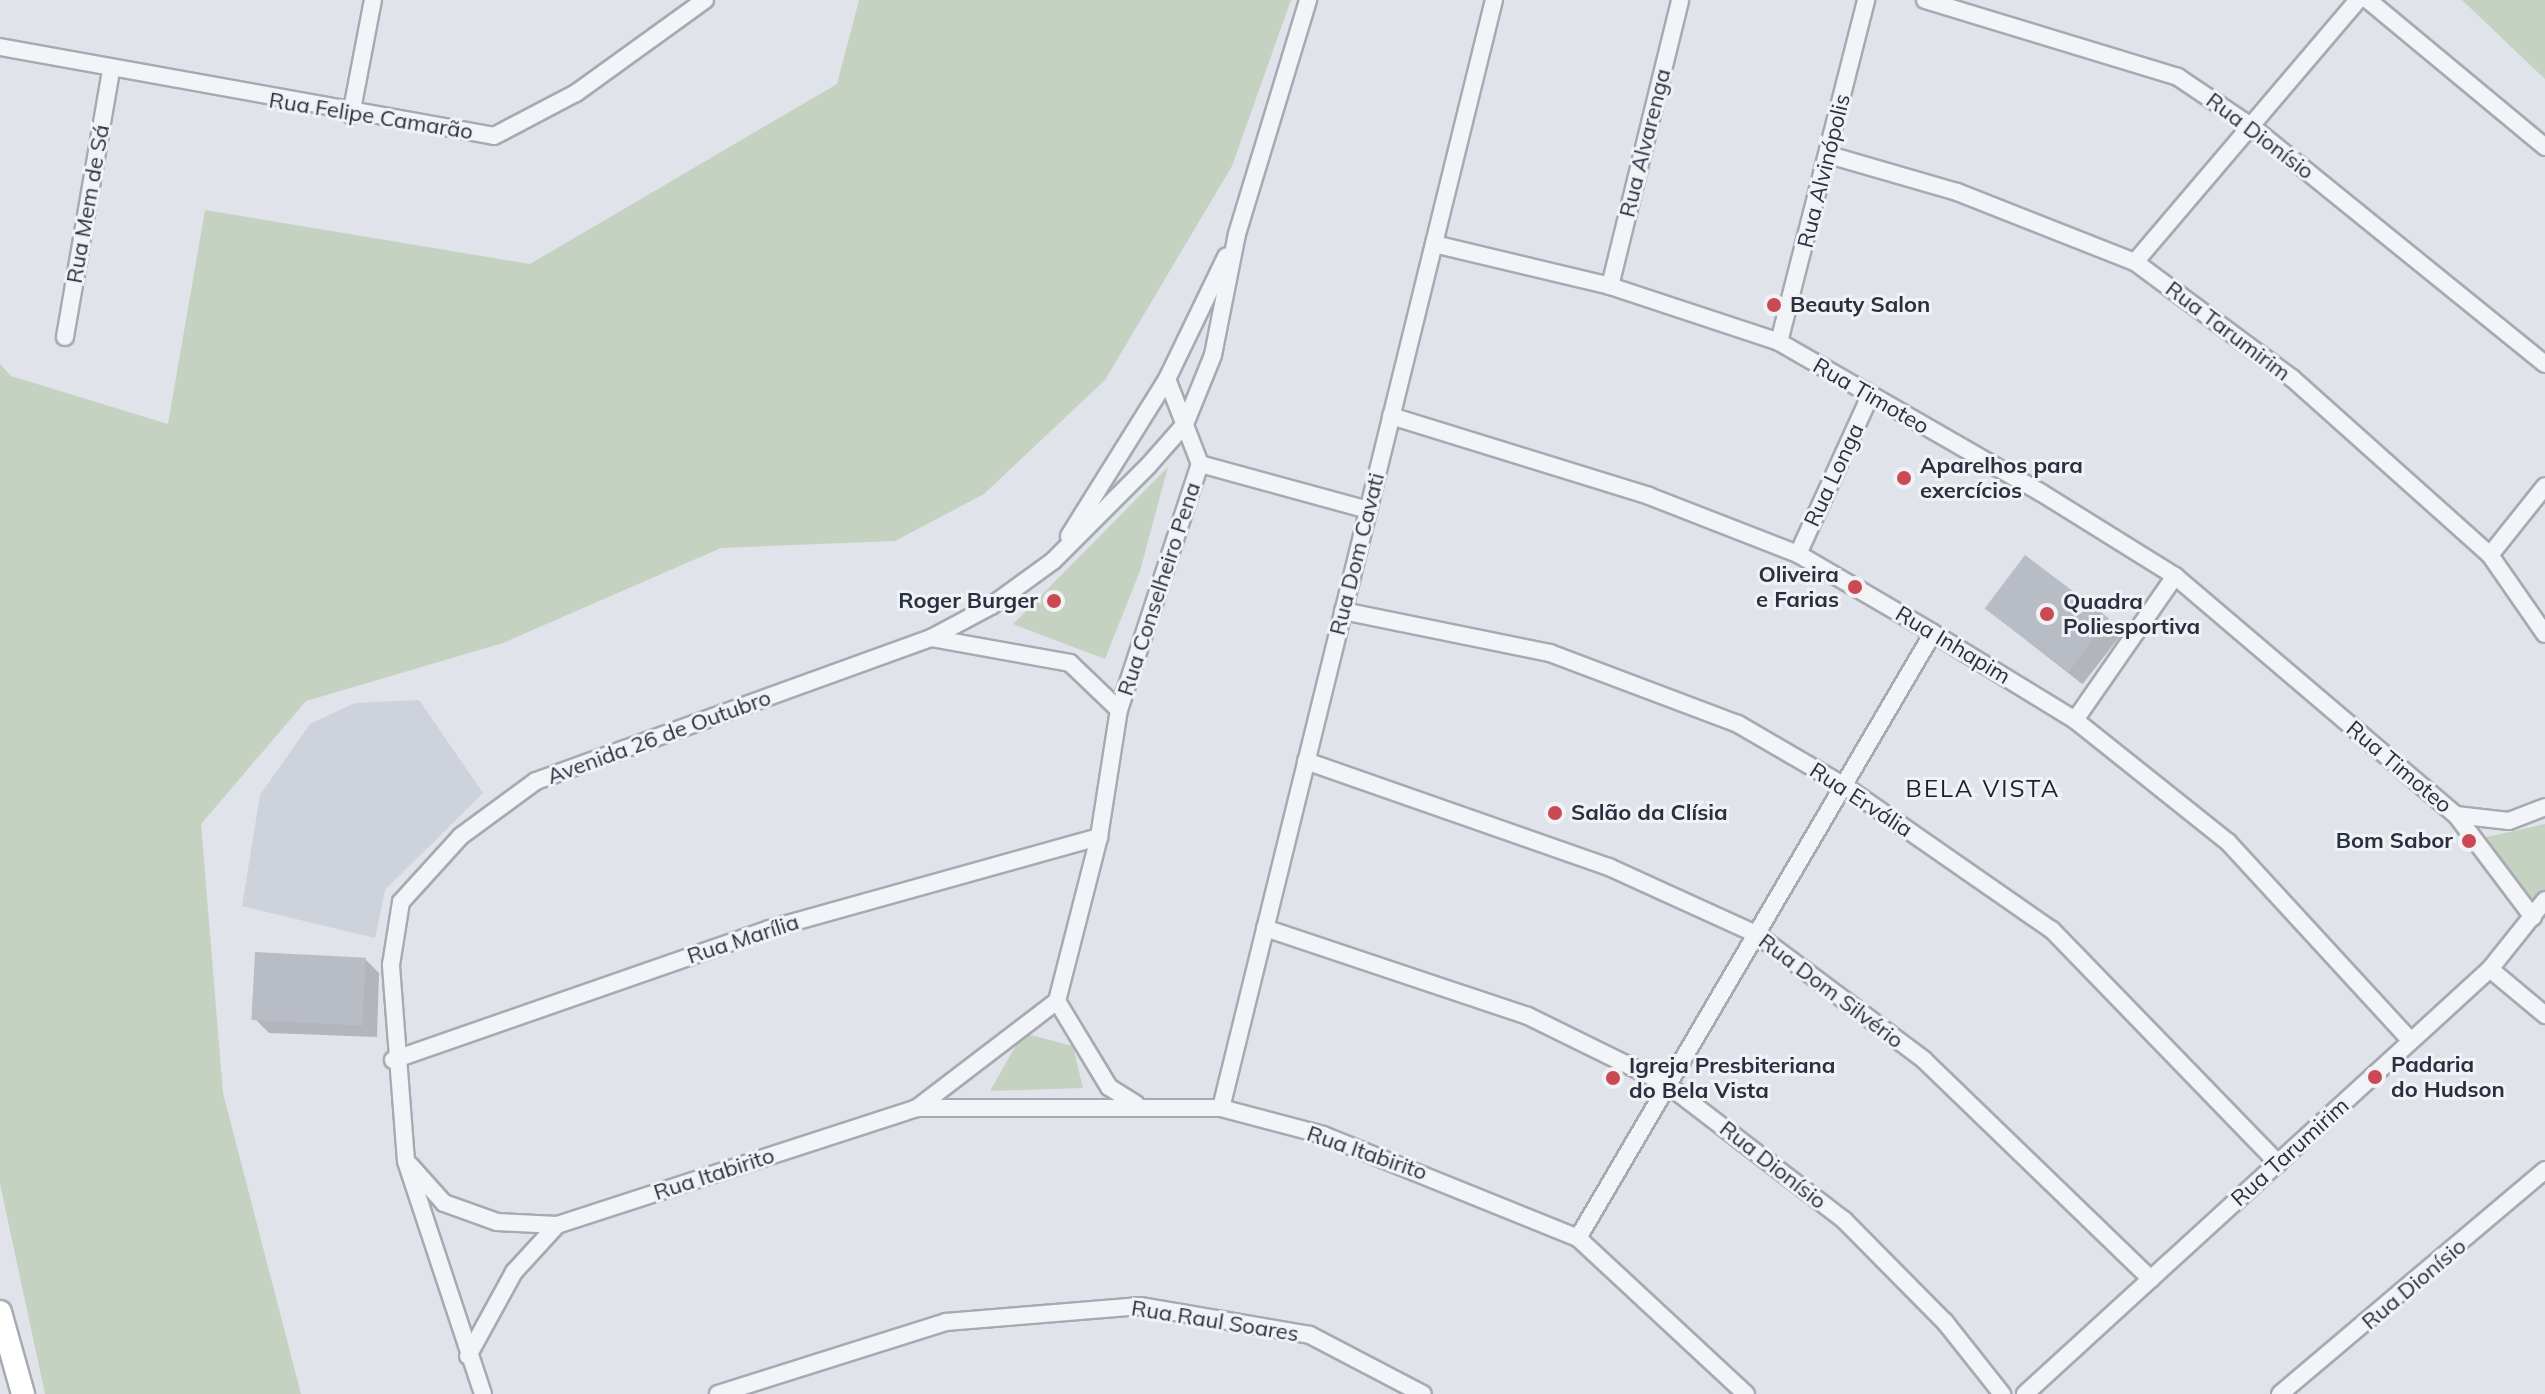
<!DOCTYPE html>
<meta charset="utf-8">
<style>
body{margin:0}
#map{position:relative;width:2545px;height:1394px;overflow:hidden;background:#e0e3e9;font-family:Mulish,sans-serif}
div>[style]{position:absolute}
.built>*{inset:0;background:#ced2db}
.green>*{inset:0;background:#c5d2c1}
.shadow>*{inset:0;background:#0003;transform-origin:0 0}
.building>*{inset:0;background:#b7bcc5;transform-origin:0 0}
.roads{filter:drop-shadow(2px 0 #a5aab3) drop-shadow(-2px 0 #a5aab3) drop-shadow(0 2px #a5aab3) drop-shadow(0 -2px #a5aab3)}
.minor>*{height:16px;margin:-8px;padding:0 8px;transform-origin:8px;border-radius:8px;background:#f3f4f7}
.secondary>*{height:22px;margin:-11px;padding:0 11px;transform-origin:11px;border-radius:11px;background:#fff}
.dots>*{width:22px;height:22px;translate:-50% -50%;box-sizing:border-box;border:4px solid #f0f2f6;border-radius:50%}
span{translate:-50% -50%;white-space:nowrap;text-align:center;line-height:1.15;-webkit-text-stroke:6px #f0f2f6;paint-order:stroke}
.street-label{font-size:22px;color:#293040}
.poi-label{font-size:22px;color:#293040;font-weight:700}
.left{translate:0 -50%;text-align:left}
.right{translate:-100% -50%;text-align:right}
.neighbourhood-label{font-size:24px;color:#1b2130;letter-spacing:2px}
</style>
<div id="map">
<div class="built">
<i style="clip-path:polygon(419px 700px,483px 793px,385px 890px,375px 938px,242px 906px,260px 795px,310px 724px,355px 703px)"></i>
</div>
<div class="green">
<i style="clip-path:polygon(859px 0,1291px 0,1232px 166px,1105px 380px,984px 494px,895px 541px,721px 548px,503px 643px,306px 701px,201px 824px,223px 1093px,301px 1394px,45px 1394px,0 1184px,0 364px,11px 376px,168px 424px,205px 210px,530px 264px,837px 84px)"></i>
<i style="clip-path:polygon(2462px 0,2545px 0,2545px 79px)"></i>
<i style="clip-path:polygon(1168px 467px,1140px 571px,1105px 659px,1013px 624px)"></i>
<i style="clip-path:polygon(2545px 824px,2545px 891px,2537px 904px,2482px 838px)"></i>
<i style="clip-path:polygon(1023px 1033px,1073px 1046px,1083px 1088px,990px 1091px)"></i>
</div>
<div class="shadow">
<i style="left:2025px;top:558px;width:123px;height:64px;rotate:38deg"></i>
<i style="clip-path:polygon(365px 959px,379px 973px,377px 1037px,269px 1033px,255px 1019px)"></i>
</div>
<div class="building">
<i style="left:2025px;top:555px;width:105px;height:67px;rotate:37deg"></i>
<i style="left:255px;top:952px;width:111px;height:68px;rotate:3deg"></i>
</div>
<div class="roads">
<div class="minor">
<i style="left:1925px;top:0;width:264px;rotate:16.9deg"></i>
<i style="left:2178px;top:77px;width:88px;rotate:33.9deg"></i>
<i style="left:2251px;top:126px;width:378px;rotate:39deg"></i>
<i style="left:2368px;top:0;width:230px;rotate:39.7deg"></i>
<i style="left:0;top:47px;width:502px;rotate:10.21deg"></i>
<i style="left:494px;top:136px;width:93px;rotate:-27.7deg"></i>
<i style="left:576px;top:93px;width:159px;rotate:-35.8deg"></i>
<i style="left:351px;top:115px;width:117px;rotate:-79.2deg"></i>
<i style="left:1829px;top:155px;width:133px;rotate:16.1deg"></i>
<i style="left:1957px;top:192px;width:191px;rotate:21.5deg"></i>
<i style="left:2135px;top:262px;width:195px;rotate:36.5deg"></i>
<i style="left:2292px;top:378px;width:266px;rotate:41.8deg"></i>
<i style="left:2490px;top:555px;width:96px;rotate:55.2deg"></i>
<i style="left:1434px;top:244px;width:181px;rotate:13.4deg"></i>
<i style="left:1610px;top:286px;width:178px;rotate:18.3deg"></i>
<i style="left:1779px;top:342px;width:301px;rotate:29.9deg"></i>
<i style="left:2040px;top:492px;width:159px;rotate:31.9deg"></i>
<i style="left:2175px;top:576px;width:369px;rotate:40.4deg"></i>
<i style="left:2456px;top:815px;width:128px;rotate:53deg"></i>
<i style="left:2135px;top:262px;width:344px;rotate:-49.6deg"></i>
<i style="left:1610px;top:286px;width:294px;rotate:-76.2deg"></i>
<i style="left:65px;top:337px;width:271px;rotate:-80.2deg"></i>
<i style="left:1779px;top:342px;width:353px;rotate:-75.7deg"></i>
<i style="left:1391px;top:416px;width:270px;rotate:17.2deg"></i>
<i style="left:1649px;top:496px;width:160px;rotate:21.3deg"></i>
<i style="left:1798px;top:554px;width:156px;rotate:30.3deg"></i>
<i style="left:1933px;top:633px;width:167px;rotate:31.5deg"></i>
<i style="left:2075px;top:720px;width:196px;rotate:38.6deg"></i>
<i style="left:2228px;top:842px;width:270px;rotate:47.4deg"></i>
<i style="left:1200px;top:464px;width:174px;rotate:15.3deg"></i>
<i style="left:1069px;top:536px;width:185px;rotate:-58deg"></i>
<i style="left:1167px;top:379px;width:136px;rotate:-64.2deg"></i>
<i style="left:1798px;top:554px;width:174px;rotate:-65.5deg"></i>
<i style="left:2490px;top:555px;width:88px;rotate:-51.4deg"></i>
<i style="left:1343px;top:611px;width:211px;rotate:11.5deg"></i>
<i style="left:1550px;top:653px;width:201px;rotate:20.7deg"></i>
<i style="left:1738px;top:724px;width:121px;rotate:30.2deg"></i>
<i style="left:1843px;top:785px;width:254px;rotate:34.8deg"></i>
<i style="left:2052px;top:930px;width:325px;rotate:45.9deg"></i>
<i style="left:931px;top:638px;width:141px;rotate:10.2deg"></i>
<i style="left:1070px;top:663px;width:68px;rotate:43.8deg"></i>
<i style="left:2075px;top:720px;width:175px;rotate:-55.2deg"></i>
<i style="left:1306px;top:761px;width:321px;rotate:19.3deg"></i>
<i style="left:1609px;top:867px;width:162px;rotate:24.5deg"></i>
<i style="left:1756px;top:934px;width:209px;rotate:36.8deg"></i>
<i style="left:1923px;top:1059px;width:317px;rotate:44deg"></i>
<i style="left:2456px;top:815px;width:53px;rotate:6.5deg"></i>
<i style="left:2509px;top:821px;width:39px;rotate:-21deg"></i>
<i style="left:1265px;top:928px;width:277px;rotate:18.5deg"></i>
<i style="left:1528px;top:1016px;width:156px;rotate:26.2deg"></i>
<i style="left:1668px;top:1085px;width:222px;rotate:37.5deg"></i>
<i style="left:1844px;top:1220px;width:144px;rotate:45.3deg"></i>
<i style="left:1945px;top:1322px;width:92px;rotate:51.6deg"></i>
<i style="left:2490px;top:969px;width:72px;rotate:39.9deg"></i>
<i style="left:393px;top:1060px;width:398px;rotate:-19.2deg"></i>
<i style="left:769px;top:929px;width:343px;rotate:-15.6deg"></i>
<i style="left:1136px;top:1104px;width:32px;rotate:-148deg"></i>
<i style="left:1109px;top:1087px;width:100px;rotate:-121.2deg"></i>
<i style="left:1057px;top:1001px;width:169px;rotate:-75.6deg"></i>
<i style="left:1099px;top:837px;width:129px;rotate:-81.1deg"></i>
<i style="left:1119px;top:710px;width:259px;rotate:-71.8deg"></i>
<i style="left:1200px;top:464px;width:91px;rotate:-111.2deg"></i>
<i style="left:917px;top:1108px;width:176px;rotate:-37.4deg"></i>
<i style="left:1221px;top:1108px;width:1141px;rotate:-76.16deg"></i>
<i style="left:410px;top:1165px;width:51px;rotate:48.2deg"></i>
<i style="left:444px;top:1203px;width:56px;rotate:19.7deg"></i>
<i style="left:497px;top:1222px;width:60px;rotate:2.9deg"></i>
<i style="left:557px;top:1225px;width:379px;rotate:-18deg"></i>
<i style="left:917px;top:1108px;width:304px"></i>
<i style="left:1221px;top:1108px;width:106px;rotate:14.8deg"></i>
<i style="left:1323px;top:1135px;width:275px;rotate:22deg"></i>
<i style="left:1578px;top:1238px;width:229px;rotate:42.9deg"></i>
<i style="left:1578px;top:1238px;width:701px;rotate:-59.6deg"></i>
<i style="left:468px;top:1356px;width:96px;rotate:-61.3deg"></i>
<i style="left:514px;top:1272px;width:64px;rotate:-47.5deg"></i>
<i style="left:483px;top:1394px;width:245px;rotate:-108.3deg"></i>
<i style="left:406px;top:1161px;width:197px;rotate:-94.4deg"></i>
<i style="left:391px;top:965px;width:64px;rotate:-81deg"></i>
<i style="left:401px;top:902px;width:89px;rotate:-47.7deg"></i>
<i style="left:461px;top:836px;width:93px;rotate:-36.3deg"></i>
<i style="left:536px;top:781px;width:420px;rotate:-19.9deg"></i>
<i style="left:931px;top:638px;width:68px;rotate:-28.1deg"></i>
<i style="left:991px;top:606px;width:77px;rotate:-36deg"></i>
<i style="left:1053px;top:561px;width:134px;rotate:-45deg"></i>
<i style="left:1148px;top:466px;width:56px;rotate:-48.6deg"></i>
<i style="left:1185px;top:424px;width:74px;rotate:-67.9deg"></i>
<i style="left:1213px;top:355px;width:123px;rotate:-78.8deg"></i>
<i style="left:1237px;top:234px;width:245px;rotate:-73.1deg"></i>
<i style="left:718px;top:1394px;width:239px;rotate:-17.5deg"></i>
<i style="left:946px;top:1322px;width:195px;rotate:-4.7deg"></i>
<i style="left:1140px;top:1306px;width:172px;rotate:9.7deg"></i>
<i style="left:1310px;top:1335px;width:127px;rotate:27.6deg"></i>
<i style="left:2025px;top:1394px;width:630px;rotate:-42.43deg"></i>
<i style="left:2490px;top:969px;width:88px;rotate:-51.4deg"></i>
<i style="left:2280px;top:1394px;width:347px;rotate:-40.2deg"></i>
</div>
<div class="secondary">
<i style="left:0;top:1312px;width:85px;rotate:74.3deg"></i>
</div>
</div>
<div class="dots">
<i style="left:1774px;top:305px;background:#ca4953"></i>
<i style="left:1904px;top:478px;background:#ca4953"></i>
<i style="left:1855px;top:587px;background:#ca4953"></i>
<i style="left:1054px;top:601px;background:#ca4953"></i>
<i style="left:2047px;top:614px;background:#ca4953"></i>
<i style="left:1555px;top:813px;background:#ca4953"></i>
<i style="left:2469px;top:841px;background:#ca4953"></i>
<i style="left:2375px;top:1077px;background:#ca4953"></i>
<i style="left:1613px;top:1078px;background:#ca4953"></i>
</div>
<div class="street-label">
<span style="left:371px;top:116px;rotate:9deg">Rua Felipe Camarão</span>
<span style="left:2260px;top:136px;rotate:37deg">Rua Dionísio</span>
<span style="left:1645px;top:143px;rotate:-76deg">Rua Alvarenga</span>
<span style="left:1824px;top:171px;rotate:-76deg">Rua Alvinópolis</span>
<span style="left:88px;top:204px;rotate:-80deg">Rua Mem de Sá</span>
<span style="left:2228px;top:331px;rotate:37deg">Rua Tarumirim</span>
<span style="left:1871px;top:396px;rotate:30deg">Rua Timoteo</span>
<span style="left:1834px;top:475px;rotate:-65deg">Rua Longa</span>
<span style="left:1357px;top:554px;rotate:-76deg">Rua Dom Cavati</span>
<span style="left:1159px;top:589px;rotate:-72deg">Rua Conselheiro Pena</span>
<span style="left:1953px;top:645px;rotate:31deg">Rua Inhapim</span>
<span style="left:659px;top:737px;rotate:-20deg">Avenida 26 de Outubro</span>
<span style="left:2399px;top:767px;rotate:40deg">Rua Timoteo</span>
<span style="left:1861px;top:800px;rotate:33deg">Rua Ervália</span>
<span style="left:743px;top:939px;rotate:-18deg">Rua Marília</span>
<span style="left:1831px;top:991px;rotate:37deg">Rua Dom Silvério</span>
<span style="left:2290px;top:1152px;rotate:-42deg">Rua Tarumirim</span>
<span style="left:1367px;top:1153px;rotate:19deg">Rua Itabirito</span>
<span style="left:1773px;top:1165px;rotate:38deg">Rua Dionísio</span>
<span style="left:714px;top:1174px;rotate:-18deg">Rua Itabirito</span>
<span style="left:2414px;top:1284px;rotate:-40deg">Rua Dionísio</span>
<span style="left:1215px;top:1321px;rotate:9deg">Rua Raul Soares</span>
</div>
<div class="poi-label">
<span class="left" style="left:1790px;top:305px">Beauty Salon</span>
<span class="left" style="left:1920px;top:478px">Aparelhos para<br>exercícios</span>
<span class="right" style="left:1839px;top:587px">Oliveira<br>e Farias</span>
<span class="right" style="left:1038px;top:601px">Roger Burger</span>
<span class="left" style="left:2063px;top:614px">Quadra<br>Poliesportiva</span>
<span class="left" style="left:1571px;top:813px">Salão da Clísia</span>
<span class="right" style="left:2453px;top:841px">Bom Sabor</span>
<span class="left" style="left:2391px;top:1077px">Padaria<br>do Hudson</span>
<span class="left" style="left:1629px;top:1078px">Igreja Presbiteriana<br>do Bela Vista</span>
</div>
<div class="neighbourhood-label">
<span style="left:1983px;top:789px">BELA VISTA</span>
</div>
</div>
